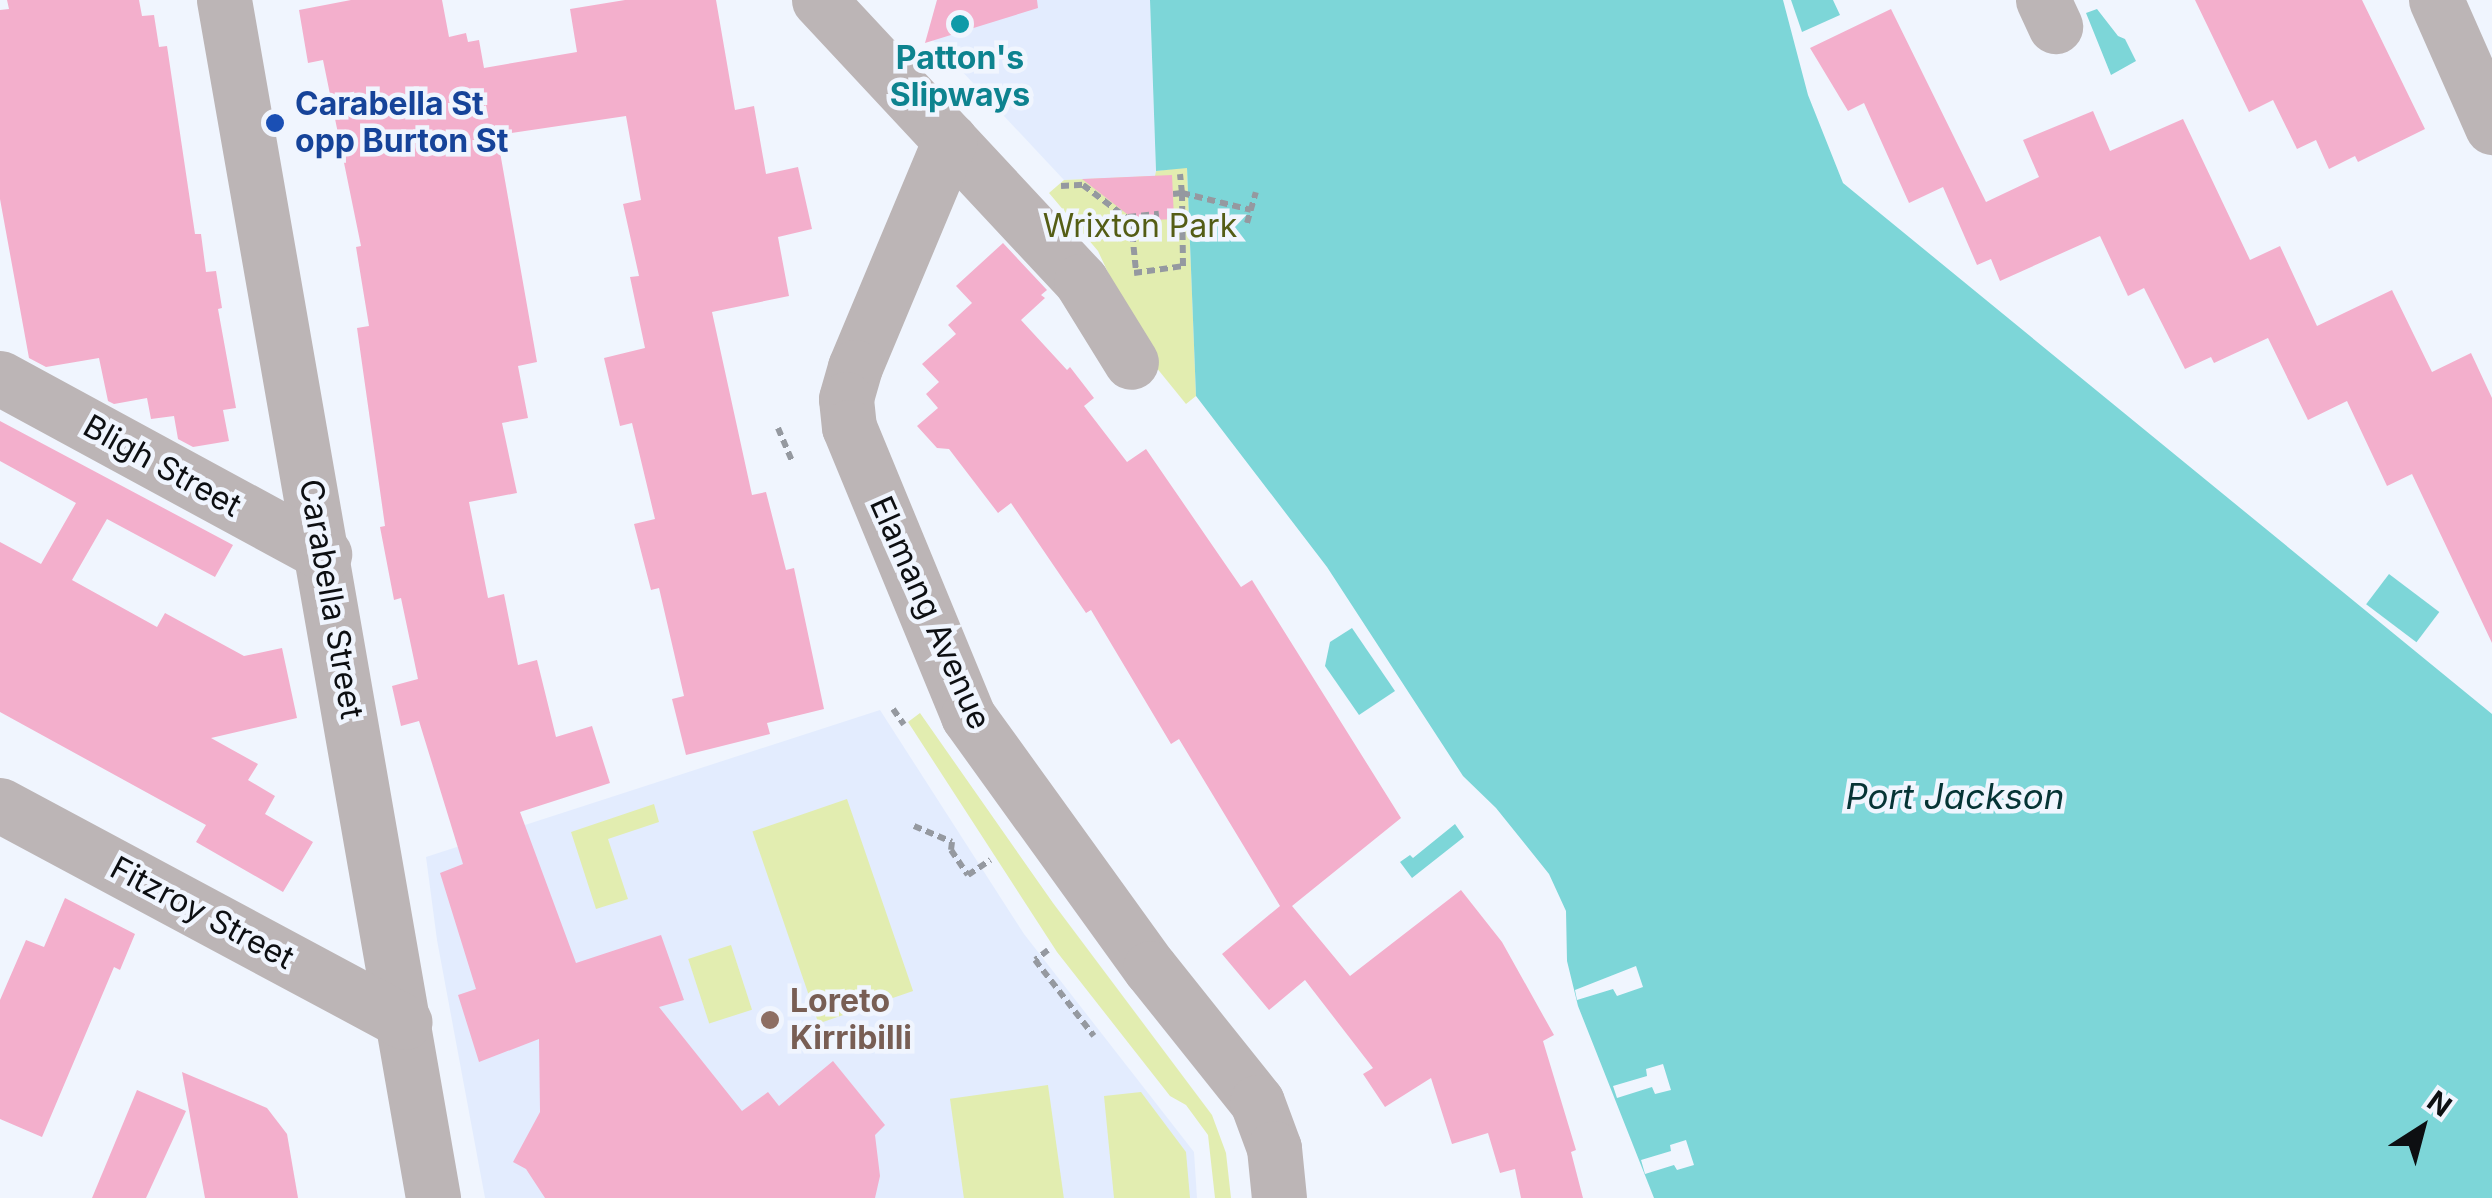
<!DOCTYPE html>
<style>
body{margin:0}
#map{position:relative;width:2492px;height:1198px;overflow:hidden;background:#f0f5fe;font-family:Inter,sans-serif}
div>[style]{position:absolute}
.built>*{inset:0;background:#e3ecfe}
.green>*{inset:0;background:#e2edb0;transform-origin:0 0}
.water>*{inset:0;background:#7dd6d8;transform-origin:0 0}
.pier>*{inset:0;background:#f0f5fe}
.building>*{inset:0;background:#f3afcc}
.path>*{height:6px;margin-top:-3px;transform-origin:0;background:repeating-linear-gradient(90deg,#9599a0 0 8px,transparent 0 13px)}
.minor>*{height:55px;margin:-27.5px;padding:0 27.5px;transform-origin:27.5px;border-radius:27.5px;background:#bcb5b6}
.dots>*{width:28px;height:28px;translate:-50% -50%;box-sizing:border-box;border:5px solid #f0f5fe;border-radius:50%}
span{translate:-50% -50%;white-space:nowrap;text-align:center;line-height:1.15;-webkit-text-stroke:9px #f0f5fe;paint-order:stroke}
.culture-label{font-size:32px;color:#0d838f;font-weight:700}
.transit-label{font-size:32px;color:#164399;font-weight:700}
.left{translate:0 -50%;text-align:left}
.park-label{font-size:32px;color:#545d15}
.street-label{font-size:32px;color:#0d0f12}
.education-label{font-size:32px;color:#785e54;font-weight:700}
.water-label{font-size:35px;color:#063435;font-style:italic}
.north{position:absolute;left:2372px;top:1078px;width:100px;height:100px;-webkit-text-stroke:8px #f0f5fe;paint-order:stroke;rotate:36deg;font-size:28px;font-weight:700;line-height:40px;text-align:center;color:#0d0f12}
.north::after{content:'';display:block;margin:auto;width:35px;height:45px;background:#0d0f12;clip-path:polygon(50% 0,100% 100%,50% 72%,0 100%)}
</style>
<div id="map">
<div class="built">
<i style="clip-path:polygon(937px 0,1150px 0,1156px 176px,1064px 180px,928px 35px)"></i>
<i style="clip-path:polygon(880px 710px,1024px 934px,1194px 1152px,1197px 1198px,485px 1198px,437px 940px,426px 857px)"></i>
</div>
<div class="green">
<i style="clip-path:polygon(1187px 167px,1196px 396px,1186px 404px,1147px 356px,1098px 251px,1049px 193px,1064px 180px,1155px 176px,1156px 171px)"></i>
<i style="clip-path:polygon(920px 713px,1053px 903px,1212px 1115px,1226px 1153px,1231px 1198px,1215px 1198px,1208px 1135px,1186px 1105px,1170px 1096px,1057px 952px,908px 722px)"></i>
<i style="left:847px;top:799px;width:203px;height:100px;rotate:71deg"></i>
<i style="clip-path:polygon(654px 804px,659px 822px,608px 839px,628px 899px,596px 909px,571px 832px)"></i>
<i style="left:731px;top:945px;width:68px;height:45px;rotate:72deg"></i>
<i style="left:1048px;top:1085px;width:114px;height:99px;rotate:82deg"></i>
<i style="clip-path:polygon(1141px 1092px,1186px 1152px,1190px 1198px,1114px 1198px,1104px 1096px)"></i>
</div>
<div class="water">
<i style="clip-path:polygon(1150px 0,1783px 0,1808px 95px,1843px 183px,2492px 714px,2492px 1198px,1654px 1198px,1578px 1006px,1567px 961px,1566px 911px,1549px 874px,1496px 808px,1463px 776px,1327px 567px,1196px 396px,1187px 168px,1156px 171px)"></i>
<i style="clip-path:polygon(1791px 0,1833px 0,1840px 15px,1802px 32px)"></i>
<i style="clip-path:polygon(2097px 9px,2118px 36px,2125px 39px,2136px 61px,2111px 75px,2086px 13px)"></i>
<i style="left:2389px;top:574px;width:63px;height:38px;rotate:37deg"></i>
<i style="clip-path:polygon(1352px 628px,1395px 691px,1359px 715px,1325px 666px,1330px 642px)"></i>
<i style="clip-path:polygon(1455px 824px,1464px 837px,1412px 878px,1400px 862px,1410px 855px,1413px 858px)"></i>
</div>
<div class="pier">
<i style="clip-path:polygon(1636px 966px,1643px 987px,1617px 996px,1613px 989px,1577px 1000px,1575px 990px)"></i>
<i style="clip-path:polygon(1663px 1064px,1671px 1090px,1655px 1094px,1652px 1087px,1617px 1098px,1613px 1086px,1647px 1076px,1646px 1069px)"></i>
<i style="clip-path:polygon(1686px 1140px,1694px 1165px,1677px 1170px,1674px 1165px,1645px 1174px,1641px 1160px,1671px 1151px,1670px 1145px)"></i>
</div>
<div class="building">
<i style="clip-path:polygon(7px 0,139px 0,142px 16px,154px 15px,159px 47px,167px 46px,195px 234px,201px 234px,206px 272px,216px 271px,222px 308px,218px 309px,236px 408px,223px 410px,229px 441px,193px 447px,178px 439px,174px 416px,151px 419px,147px 398px,114px 404px,108px 401px,99px 358px,46px 367px,29px 358px,0 199px,0 10px,9px 9px)"></i>
<i style="clip-path:polygon(351px 0,442px 0,449px 37px,466px 33px,468px 42px,479px 40px,484px 68px,577px 52px,570px 9px,625px 0,716px 0,735px 110px,754px 106px,766px 174px,798px 167px,812px 229px,778px 237px,789px 296px,712px 312px,752px 495px,766px 492px,786px 570px,794px 568px,824px 709px,767px 723px,770px 734px,686px 755px,672px 699px,684px 696px,659px 588px,651px 590px,634px 524px,655px 519px,632px 423px,620px 426px,604px 358px,645px 348px,630px 277px,639px 276px,623px 204px,641px 200px,626px 116px,497px 135px,537px 362px,518px 366px,528px 418px,502px 423px,517px 493px,469px 502px,488px 598px,504px 594px,518px 665px,537px 660px,556px 737px,592px 726px,610px 783px,520px 812px,576px 963px,661px 935px,684px 1000px,659px 1007px,742px 1111px,768px 1092px,779px 1106px,833px 1061px,885px 1125px,875px 1135px,880px 1176px,875px 1198px,545px 1198px,526px 1169px,513px 1162px,540px 1112px,539px 1039px,479px 1062px,458px 995px,476px 989px,440px 873px,463px 864px,419px 721px,401px 726px,392px 686px,418px 679px,401px 598px,394px 600px,380px 527px,385px 526px,357px 328px,369px 326px,356px 247px,361px 246px,323px 60px,308px 63px,299px 10px)"></i>
<i style="clip-path:polygon(937px 0,1037px 0,1038px 8px,925px 43px)"></i>
<i style="clip-path:polygon(2195px 0,2362px 0,2425px 129px,2358px 162px,2355px 156px,2329px 169px,2316px 140px,2297px 149px,2273px 100px,2249px 112px)"></i>
<i style="clip-path:polygon(1891px 9px,1986px 202px,2039px 177px,2023px 140px,2093px 111px,2110px 151px,2183px 119px,2250px 260px,2280px 246px,2317px 326px,2392px 290px,2432px 372px,2471px 353px,2492px 398px,2492px 643px,2412px 474px,2387px 486px,2347px 401px,2308px 420px,2268px 338px,2214px 363px,2211px 357px,2185px 369px,2144px 288px,2128px 296px,2100px 236px,2000px 281px,1991px 259px,1977px 265px,1943px 187px,1909px 203px,1864px 103px,1848px 111px,1810px 48px)"></i>
<i style="clip-path:polygon(1172px 175px,1174px 219px,1136px 221px,1082px 179px)"></i>
<i style="clip-path:polygon(1003px 243px,1047px 290px,1041px 295px,1045px 298px,1021px 320px,1067px 370px,1070px 367px,1094px 398px,1084px 406px,1127px 462px,1146px 449px,1241px 587px,1252px 580px,1401px 818px,1292px 906px,1350px 976px,1461px 890px,1502px 942px,1554px 1035px,1543px 1041px,1576px 1150px,1571px 1152px,1583px 1198px,1521px 1198px,1515px 1169px,1500px 1173px,1488px 1133px,1452px 1144px,1431px 1078px,1385px 1107px,1363px 1074px,1373px 1068px,1305px 980px,1269px 1010px,1222px 954px,1280px 906px,1179px 739px,1171px 744px,1091px 610px,1086px 613px,1011px 503px,998px 513px,949px 449px,937px 448px,917px 426px,938px 408px,926px 394px,939px 382px,922px 364px,956px 334px,948px 325px,972px 303px,956px 286px)"></i>
<i style="clip-path:polygon(0 421px,233px 545px,215px 577px,107px 519px,72px 580px,157px 627px,165px 613px,244px 656px,282px 648px,297px 718px,211px 738px,258px 764px,248px 780px,275px 796px,265px 814px,313px 842px,283px 892px,196px 842px,206px 825px,0 712px,0 542px,41px 564px,76px 503px,0 461px)"></i>
<i style="clip-path:polygon(65px 898px,135px 934px,120px 970px,114px 967px,42px 1137px,0 1119px,0 1000px,26px 940px,44px 947px)"></i>
<i style="clip-path:polygon(182px 1072px,267px 1108px,287px 1134px,298px 1198px,205px 1198px)"></i>
<i style="clip-path:polygon(137px 1090px,186px 1111px,146px 1198px,92px 1198px)"></i>
</div>
<div class="path">
<i style="left:1061px;top:186px;width:22px;rotate:-3deg"></i>
<i style="left:1083px;top:185px;width:60px;rotate:36.9deg"></i>
<i style="left:1131px;top:221px;width:50px;rotate:84.3deg"></i>
<i style="left:1173px;top:194px;width:9px;rotate:-6deg"></i>
<i style="left:1182px;top:193px;width:19px;rotate:-96deg"></i>
<i style="left:1128px;top:217px;width:31px;rotate:-6deg"></i>
<i style="left:1247px;top:223px;width:32px;rotate:-74deg"></i>
<i style="left:1134px;top:273px;width:49px;rotate:-8.1deg"></i>
<i style="left:1183px;top:266px;width:73px;rotate:-90.8deg"></i>
<i style="left:1182px;top:193px;width:71px;rotate:13.8deg"></i>
<i style="left:778px;top:428px;width:36px;rotate:67deg"></i>
<i style="left:893px;top:709px;width:19px;rotate:55deg"></i>
<i style="left:914px;top:826px;width:41px;rotate:22.8deg"></i>
<i style="left:952px;top:842px;width:8px;rotate:97deg"></i>
<i style="left:951px;top:850px;width:30px;rotate:56deg"></i>
<i style="left:968px;top:875px;width:27px;rotate:-34deg"></i>
<i style="left:1048px;top:950px;width:16px;rotate:142deg"></i>
<i style="left:1035px;top:960px;width:96px;rotate:52.2deg"></i>
</div>
<div class="minor">
<i style="left:224px;top:0;width:1216px;rotate:80.1deg"></i>
<i style="left:819px;top:0;width:384px;rotate:47deg"></i>
<i style="left:1081px;top:281px;width:95px;rotate:58.3deg"></i>
<i style="left:2043px;top:0;width:29px;rotate:65deg"></i>
<i style="left:2436px;top:0;width:139px;rotate:66.2deg"></i>
<i style="left:950px;top:140px;width:246px;rotate:112.7deg"></i>
<i style="left:855px;top:367px;width:33px;rotate:106deg"></i>
<i style="left:846px;top:399px;width:28px;rotate:84deg"></i>
<i style="left:849px;top:427px;width:313px;rotate:67.6deg"></i>
<i style="left:968px;top:716px;width:311px;rotate:54.2deg"></i>
<i style="left:1150px;top:968px;width:171px;rotate:51.4deg"></i>
<i style="left:1257px;top:1102px;width:49px;rotate:69.7deg"></i>
<i style="left:1274px;top:1148px;width:50px;rotate:84.3deg"></i>
<i style="left:0;top:378px;width:369px;rotate:28.5deg"></i>
<i style="left:0;top:805px;width:459px;rotate:28.2deg"></i>
</div>
<div class="dots">
<i style="left:960px;top:24px;background:#0f9aa8"></i>
<i style="left:275px;top:123px;background:#1a4fb4"></i>
<i style="left:770px;top:1020px;background:#8d6e63"></i>
</div>
<div class="culture-label">
<span style="left:960px;top:77px">Patton's<br>Slipways</span>
</div>
<div class="transit-label">
<span class="left" style="left:295px;top:123px">Carabella St<br>opp Burton St</span>
</div>
<div class="park-label">
<span style="left:1140px;top:226px">Wrixton Park</span>
</div>
<div class="street-label">
<span style="left:162px;top:466px;rotate:29deg">Bligh Street</span>
<span style="left:331px;top:599px;rotate:80deg">Carabella Street</span>
<span style="left:930px;top:613px;rotate:66deg">Elamang Avenue</span>
<span style="left:202px;top:913px;rotate:28deg">Fitzroy Street</span>
</div>
<div class="education-label">
<span class="left" style="left:790px;top:1020px">Loreto<br>Kirribilli</span>
</div>
<div class="water-label">
<span style="left:1955px;top:796px">Port Jackson</span>
</div>
<div class="north">N</div>
</div>
